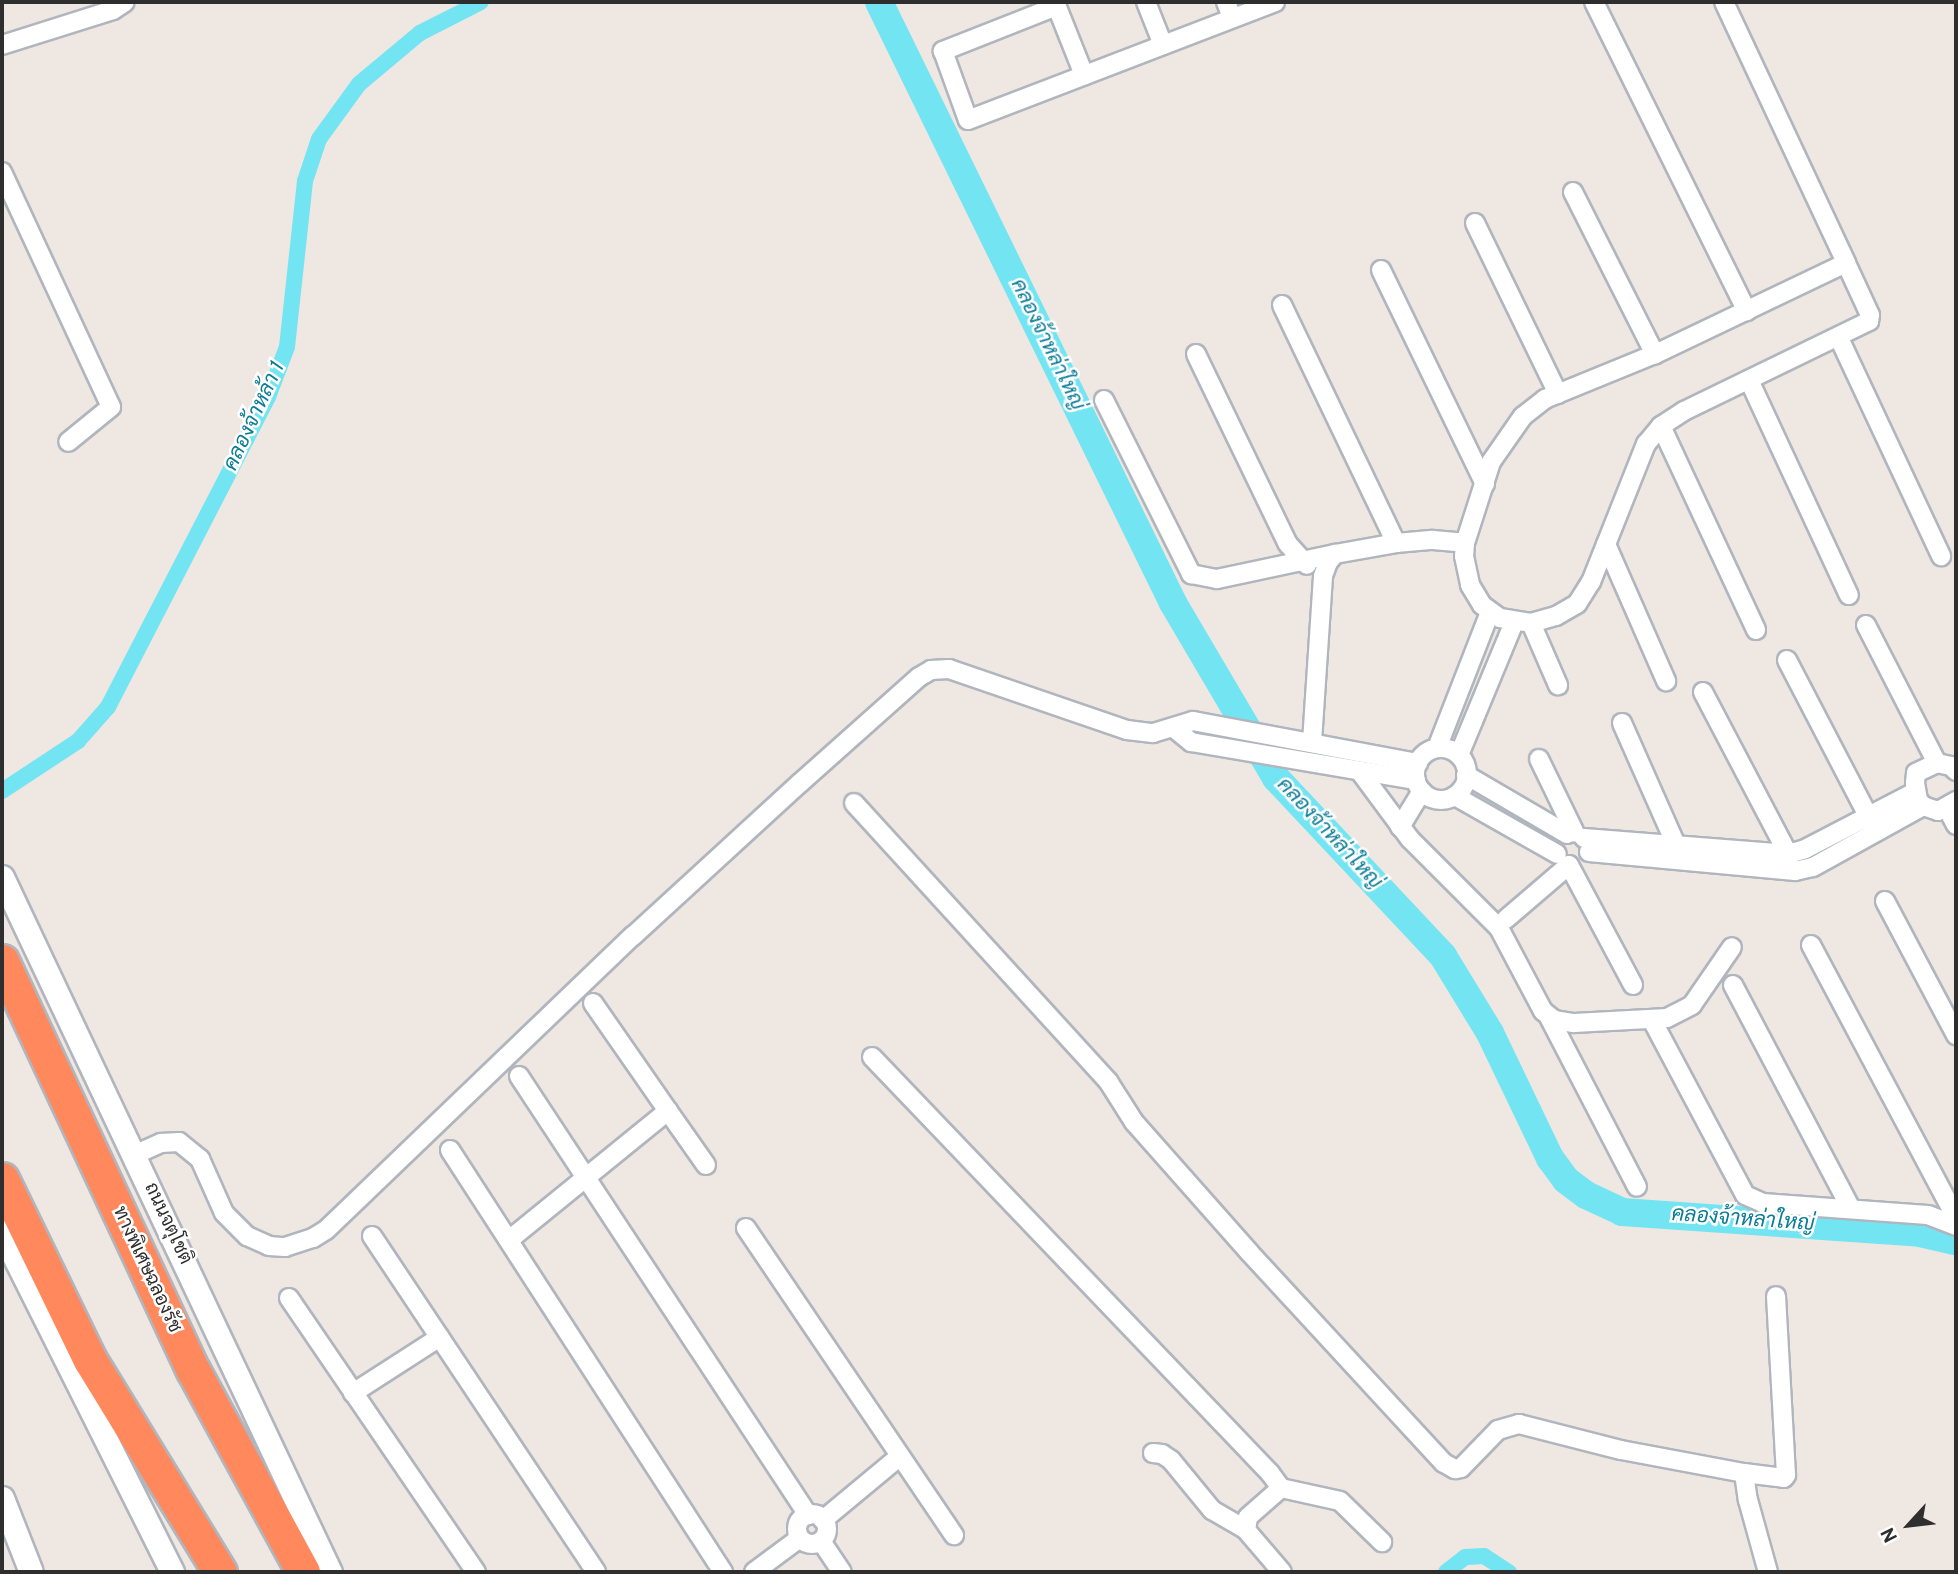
<!DOCTYPE html>
<meta charset="utf-8">
<style>
body{margin:0}
#map{position:relative;width:1958px;height:1574px;overflow:hidden;background:#efe7e1;font-family:Overpass,Sarabun,sans-serif}
div>[style]{position:absolute}
.canal>*{height:16px;margin:-8px;padding:0 8px;transform-origin:8px;border-radius:8px;background:#73e4f2}
.river>*{height:28px;margin:-14px;padding:0 14px;transform-origin:14px;border-radius:14px;background:#73e4f2}
.roads{filter:drop-shadow(2px 0 #b0b5be) drop-shadow(-2px 0 #b0b5be) drop-shadow(0 2px #b0b5be) drop-shadow(0 -2px #b0b5be)}
.minor>*{height:18px;margin:-9px;padding:0 9px;transform-origin:9px;border-radius:9px;background:#fff}
.minor>.ring{margin:-9px;padding:0;box-sizing:content-box;background:none;border:18px solid #fff;border-radius:50%}
.tertiary>*{height:23px;margin:-11.5px;padding:0 11.5px;transform-origin:11.5px;border-radius:11.5px;background:#fff}
.motorway>*{height:33px;margin:-16.5px;padding:0 16.5px;transform-origin:16.5px;border-radius:16.5px;background:#ff895c}
span{translate:-50% -50%;white-space:nowrap;text-align:center;line-height:1.15;-webkit-text-stroke:5px #fff;paint-order:stroke}
.street-label{font-size:19px;color:#2e2e2e}
.water-label{font-size:21px;color:#0b7c96;font-style:italic}
.frame{position:absolute;inset:0;border:4px solid #2e2e2e;pointer-events:none}
.north{position:absolute;left:1874px;top:1490px;width:70px;height:70px;-webkit-text-stroke:5px #fff;paint-order:stroke;rotate:243deg;font-size:19px;font-weight:700;line-height:28px;text-align:center;color:#2e2e2e}
.north::after{content:'';display:block;margin:auto;width:24px;height:32px;background:#2e2e2e;clip-path:polygon(50% 0,100% 100%,50% 72%,0 100%)}
</style>
<div id="map">
<div class="canal">
<i style="left:2px;top:791px;width:91px;rotate:-33.3deg"></i>
<i style="left:78px;top:741px;width:45px;rotate:-48.6deg"></i>
<i style="left:108px;top:707px;width:349px;rotate:-62.7deg"></i>
<i style="left:268px;top:397px;width:53px;rotate:-69.2deg"></i>
<i style="left:287px;top:347px;width:167px;rotate:-83.8deg"></i>
<i style="left:305px;top:181px;width:44px;rotate:-71.6deg"></i>
<i style="left:319px;top:139px;width:68px;rotate:-54deg"></i>
<i style="left:359px;top:84px;width:80px;rotate:-39.9deg"></i>
<i style="left:420px;top:33px;width:68px;rotate:-26.9deg"></i>
<i style="left:1446px;top:1572px;width:24px;rotate:-38deg"></i>
<i style="left:1465px;top:1557px;width:19px;rotate:-3deg"></i>
<i style="left:1484px;top:1556px;width:30px;rotate:33deg"></i>
</div>
<div class="river">
<i style="left:879px;top:2px;width:669px;rotate:63.93deg"></i>
<i style="left:1173px;top:603px;width:203px;rotate:59.5deg"></i>
<i style="left:1276px;top:778px;width:244px;rotate:46.8deg"></i>
<i style="left:1443px;top:956px;width:90px;rotate:58.6deg"></i>
<i style="left:1490px;top:1033px;width:139px;rotate:64.4deg"></i>
<i style="left:1550px;top:1158px;width:27px;rotate:54deg"></i>
<i style="left:1566px;top:1180px;width:25px;rotate:37deg"></i>
<i style="left:1586px;top:1195px;width:40px;rotate:25deg"></i>
<i style="left:1622px;top:1212px;width:299px;rotate:4deg"></i>
<i style="left:1920px;top:1233px;width:37px;rotate:13deg"></i>
</div>
<div class="roads">
<div class="minor">
<i style="left:1055px;top:2px;width:79px;rotate:68.3deg"></i>
<i style="left:1146px;top:2px;width:46px;rotate:68.4deg"></i>
<i style="left:1226px;top:2px;width:17px;rotate:69deg"></i>
<i style="left:1594px;top:2px;width:345px;rotate:63.7deg"></i>
<i style="left:1724px;top:2px;width:288px;rotate:64.9deg"></i>
<i style="left:1846px;top:263px;width:212px;rotate:154.5deg"></i>
<i style="left:1655px;top:354px;width:119px;rotate:157.8deg"></i>
<i style="left:1545px;top:399px;width:28px;rotate:142deg"></i>
<i style="left:1523px;top:416px;width:56px;rotate:124.8deg"></i>
<i style="left:1491px;top:462px;width:85px;rotate:107.8deg"></i>
<i style="left:1465px;top:543px;width:13px;rotate:94deg"></i>
<i style="left:1464px;top:556px;width:30px;rotate:78deg"></i>
<i style="left:1470px;top:585px;width:23px;rotate:59deg"></i>
<i style="left:1482px;top:605px;width:22px;rotate:36deg"></i>
<i style="left:1500px;top:618px;width:31px;rotate:9deg"></i>
<i style="left:1531px;top:623px;width:26px;rotate:-16deg"></i>
<i style="left:1556px;top:616px;width:24px;rotate:-30deg"></i>
<i style="left:1577px;top:604px;width:26px;rotate:-58deg"></i>
<i style="left:1591px;top:582px;width:149px;rotate:-68.3deg"></i>
<i style="left:1646px;top:444px;width:23px;rotate:-50deg"></i>
<i style="left:1661px;top:426px;width:27px;rotate:-33deg"></i>
<i style="left:1684px;top:411px;width:206px;rotate:-25.9deg"></i>
<i style="left:1869px;top:321px;width:6px;rotate:-81deg"></i>
<i style="left:1870px;top:315px;width:57px;rotate:-114.8deg"></i>
<i style="left:1057px;top:6px;width:123px;rotate:158.5deg"></i>
<i style="left:943px;top:51px;width:73px;rotate:70.1deg"></i>
<i style="left:968px;top:120px;width:329px;rotate:-21deg"></i>
<i style="left:2px;top:45px;width:116px;rotate:-17.5deg"></i>
<i style="left:113px;top:10px;width:14px;rotate:-34deg"></i>
<i style="left:2px;top:172px;width:259px;rotate:65.1deg"></i>
<i style="left:111px;top:407px;width:55px;rotate:140.9deg"></i>
<i style="left:1573px;top:192px;width:182px;rotate:63.2deg"></i>
<i style="left:1475px;top:223px;width:190px;rotate:64.1deg"></i>
<i style="left:1381px;top:270px;width:238px;rotate:64.1deg"></i>
<i style="left:1282px;top:305px;width:264px;rotate:64.4deg"></i>
<i style="left:1839px;top:338px;width:241px;rotate:64.9deg"></i>
<i style="left:1196px;top:354px;width:211px;rotate:64.2deg"></i>
<i style="left:1288px;top:544px;width:28px;rotate:48deg"></i>
<i style="left:1749px;top:380px;width:237px;rotate:65.1deg"></i>
<i style="left:1104px;top:400px;width:195px;rotate:63.4deg"></i>
<i style="left:1191px;top:574px;width:26px;rotate:11deg"></i>
<i style="left:1217px;top:579px;width:121px;rotate:-12deg"></i>
<i style="left:1661px;top:426px;width:225px;rotate:65deg"></i>
<i style="left:1606px;top:544px;width:150px;rotate:66.3deg"></i>
<i style="left:1531px;top:623px;width:68px;rotate:66.5deg"></i>
<i style="left:1866px;top:625px;width:155px;rotate:62.8deg"></i>
<i style="left:1787px;top:660px;width:186px;rotate:62.5deg"></i>
<i style="left:1703px;top:692px;width:183px;rotate:62.3deg"></i>
<i style="left:1788px;top:854px;width:11px;rotate:90deg"></i>
<i style="left:1622px;top:723px;width:133px;rotate:66.1deg"></i>
<i style="left:1676px;top:845px;width:9px;rotate:96deg"></i>
<i style="left:1175px;top:729px;width:21px;rotate:39deg"></i>
<i style="left:1191px;top:742px;width:228px;rotate:9.6deg"></i>
<i style="left:1312px;top:742px;width:166px;rotate:-86.2deg"></i>
<i style="left:1323px;top:576px;width:15px;rotate:-70deg"></i>
<i style="left:1328px;top:562px;width:11px;rotate:-49deg"></i>
<i style="left:1335px;top:554px;width:62px;rotate:-10.2deg"></i>
<i style="left:1396px;top:543px;width:37px;rotate:-5deg"></i>
<i style="left:1433px;top:540px;width:32px;rotate:5deg"></i>
<i style="left:1437px;top:748px;width:146px;rotate:-68.7deg"></i>
<i class="ring" style="left:1415px;top:748px;width:34px;height:34px"></i>
<i style="left:1459px;top:755px;width:144px;rotate:-67.5deg"></i>
<i style="left:1539px;top:759px;width:82px;rotate:64.1deg"></i>
<i style="left:1956px;top:771px;width:7px;rotate:-135deg"></i>
<i style="left:1951px;top:766px;width:14px;rotate:-168deg"></i>
<i style="left:1937px;top:763px;width:23px;rotate:155deg"></i>
<i style="left:1916px;top:773px;width:10px;rotate:96deg"></i>
<i style="left:1915px;top:783px;width:17px;rotate:80deg"></i>
<i style="left:1918px;top:800px;width:8px;rotate:50deg"></i>
<i style="left:1923px;top:806px;width:16px;rotate:18deg"></i>
<i style="left:1938px;top:811px;width:21px;rotate:-29deg"></i>
<i style="left:1361px;top:773px;width:82px;rotate:53.4deg"></i>
<i style="left:1410px;top:839px;width:126px;rotate:45deg"></i>
<i style="left:1499px;top:928px;width:94px;rotate:62.1deg"></i>
<i style="left:1543px;top:1011px;width:14px;rotate:39deg"></i>
<i style="left:1554px;top:1020px;width:20px;rotate:9deg"></i>
<i style="left:1574px;top:1023px;width:93px;rotate:-3.1deg"></i>
<i style="left:1667px;top:1018px;width:28px;rotate:-27deg"></i>
<i style="left:1692px;top:1005px;width:70px;rotate:-55.4deg"></i>
<i style="left:1466px;top:775px;width:117px;rotate:30.3deg"></i>
<i style="left:1455px;top:796px;width:117px;rotate:29.6deg"></i>
<i style="left:854px;top:803px;width:377px;rotate:47.6deg"></i>
<i style="left:1108px;top:1081px;width:49px;rotate:57.6deg"></i>
<i style="left:1134px;top:1122px;width:174px;rotate:48.5deg"></i>
<i style="left:1249px;top:1252px;width:287px;rotate:47.3deg"></i>
<i style="left:1444px;top:1463px;width:13px;rotate:29deg"></i>
<i style="left:1455px;top:1469px;width:6px;rotate:-9deg"></i>
<i style="left:1461px;top:1468px;width:53px;rotate:-45.8deg"></i>
<i style="left:1498px;top:1430px;width:22px;rotate:-16deg"></i>
<i style="left:1519px;top:1424px;width:105px;rotate:14.3deg"></i>
<i style="left:1621px;top:1450px;width:125px;rotate:10.6deg"></i>
<i style="left:1744px;top:1473px;width:27px;rotate:82deg"></i>
<i style="left:1748px;top:1500px;width:75px;rotate:74.5deg"></i>
<i style="left:1947px;top:808px;width:19px;rotate:62deg"></i>
<i style="left:1400px;top:827px;width:42px;rotate:-58.6deg"></i>
<i style="left:1584px;top:838px;width:205px;rotate:4.5deg"></i>
<i style="left:1788px;top:854px;width:18px;rotate:-16deg"></i>
<i style="left:1805px;top:849px;width:124px;rotate:-27.4deg"></i>
<i style="left:1589px;top:852px;width:207px;rotate:5.3deg"></i>
<i style="left:1795px;top:871px;width:18px;rotate:-13deg"></i>
<i style="left:1813px;top:867px;width:126px;rotate:-29deg"></i>
<i style="left:1885px;top:901px;width:152px;rotate:62.1deg"></i>
<i style="left:1506px;top:919px;width:83px;rotate:-40.6deg"></i>
<i style="left:1569px;top:865px;width:136px;rotate:61.9deg"></i>
<i style="left:1811px;top:945px;width:309px;rotate:62deg"></i>
<i style="left:1733px;top:985px;width:253px;rotate:62.2deg"></i>
<i style="left:593px;top:1003px;width:131px;rotate:55.2deg"></i>
<i style="left:1549px;top:1017px;width:191px;rotate:62.6deg"></i>
<i style="left:1652px;top:1020px;width:198px;rotate:62deg"></i>
<i style="left:1745px;top:1195px;width:20px;rotate:24deg"></i>
<i style="left:1763px;top:1203px;width:165px;rotate:4.2deg"></i>
<i style="left:1928px;top:1215px;width:30px;rotate:21deg"></i>
<i style="left:872px;top:1057px;width:576px;rotate:46.27deg"></i>
<i style="left:1270px;top:1473px;width:19px;rotate:54deg"></i>
<i style="left:1281px;top:1488px;width:60px;rotate:12.4deg"></i>
<i style="left:1340px;top:1501px;width:59px;rotate:44.3deg"></i>
<i style="left:519px;top:1076px;width:526px;rotate:56.64deg"></i>
<i style="left:450px;top:1150px;width:503px;rotate:57.1deg"></i>
<i style="left:134px;top:1155px;width:30px;rotate:-24deg"></i>
<i style="left:161px;top:1143px;width:18px;rotate:-3deg"></i>
<i style="left:179px;top:1142px;width:27px;rotate:39deg"></i>
<i style="left:200px;top:1159px;width:59px;rotate:66deg"></i>
<i style="left:224px;top:1213px;width:33px;rotate:45deg"></i>
<i style="left:247px;top:1236px;width:24px;rotate:24deg"></i>
<i style="left:269px;top:1246px;width:16px;rotate:4deg"></i>
<i style="left:285px;top:1247px;width:29px;rotate:-18deg"></i>
<i style="left:313px;top:1238px;width:15px;rotate:-32deg"></i>
<i style="left:326px;top:1230px;width:425px;rotate:-43.8deg"></i>
<i style="left:633px;top:936px;width:226px;rotate:-42.5deg"></i>
<i style="left:800px;top:783px;width:159px;rotate:-41.7deg"></i>
<i style="left:919px;top:677px;width:14px;rotate:-30deg"></i>
<i style="left:931px;top:670px;width:18px;rotate:-3deg"></i>
<i style="left:949px;top:669px;width:188px;rotate:18.9deg"></i>
<i style="left:1127px;top:730px;width:26px;rotate:7deg"></i>
<i style="left:1153px;top:733px;width:42px;rotate:-16.7deg"></i>
<i style="left:1193px;top:721px;width:229px;rotate:10.6deg"></i>
<i style="left:746px;top:1228px;width:371px;rotate:55.9deg"></i>
<i style="left:372px;top:1236px;width:404px;rotate:56.3deg"></i>
<i style="left:509px;top:1240px;width:205px;rotate:-39.1deg"></i>
<i style="left:668px;top:1111px;width:66px;rotate:54.9deg"></i>
<i style="left:289px;top:1298px;width:332px;rotate:55.7deg"></i>
<i style="left:353px;top:1393px;width:103px;rotate:-32.8deg"></i>
<i style="left:1153px;top:1453px;width:9px;rotate:6deg"></i>
<i style="left:1162px;top:1454px;width:11px;rotate:34deg"></i>
<i style="left:1171px;top:1460px;width:65px;rotate:50.6deg"></i>
<i style="left:1212px;top:1510px;width:39px;rotate:30deg"></i>
<i style="left:1246px;top:1530px;width:55px;rotate:49.4deg"></i>
<i style="left:1744px;top:1473px;width:40px;rotate:7.1deg"></i>
<i style="left:1784px;top:1478px;width:4px;rotate:-56deg"></i>
<i style="left:1786px;top:1475px;width:179px;rotate:-93.2deg"></i>
<i class="ring" style="left:797px;top:1514px;width:12px;height:12px"></i>
<i style="left:823px;top:1520px;width:99px;rotate:-39.7deg"></i>
<i style="left:1246px;top:1530px;width:13px;rotate:-81deg"></i>
<i style="left:1248px;top:1517px;width:44px;rotate:-41.3deg"></i>
<i style="left:821px;top:1541px;width:37px;rotate:56deg"></i>
<i style="left:754px;top:1572px;width:57px;rotate:-36.5deg"></i>
</div>
<div class="tertiary">
<i style="left:2px;top:877px;width:769px;rotate:64.74deg"></i>
<i style="left:2px;top:1232px;width:380px;rotate:63.4deg"></i>
<i style="left:2px;top:1498px;width:79px;rotate:68.6deg"></i>
</div>
<div class="motorway">
<i style="left:2px;top:961px;width:451px;rotate:65deg"></i>
<i style="left:193px;top:1370px;width:230px;rotate:61.4deg"></i>
<i style="left:2px;top:1179px;width:201px;rotate:64.1deg"></i>
<i style="left:90px;top:1360px;width:249px;rotate:58.5deg"></i>
</div>
</div>
<div class="street-label">
<span style="left:167px;top:1224px;rotate:65deg">ถนนจตุโชติ</span>
<span style="left:146px;top:1270px;rotate:65deg">ทางพิเศษฉลองรัช</span>
</div>
<div class="water-label">
<span style="left:1047px;top:345px;rotate:64deg">คลองจ้าหล่าใหญ่</span>
<span style="left:255px;top:417px;rotate:-65deg">คลองจ้าหล้า 1</span>
<span style="left:1329px;top:834px;rotate:47deg">คลองจ้าหล่าใหญ่</span>
<span style="left:1743px;top:1220px;rotate:4deg">คลองจ้าหล่าใหญ่</span>
</div>
<div class="frame"></div>
<div class="north">N</div>
</div>
